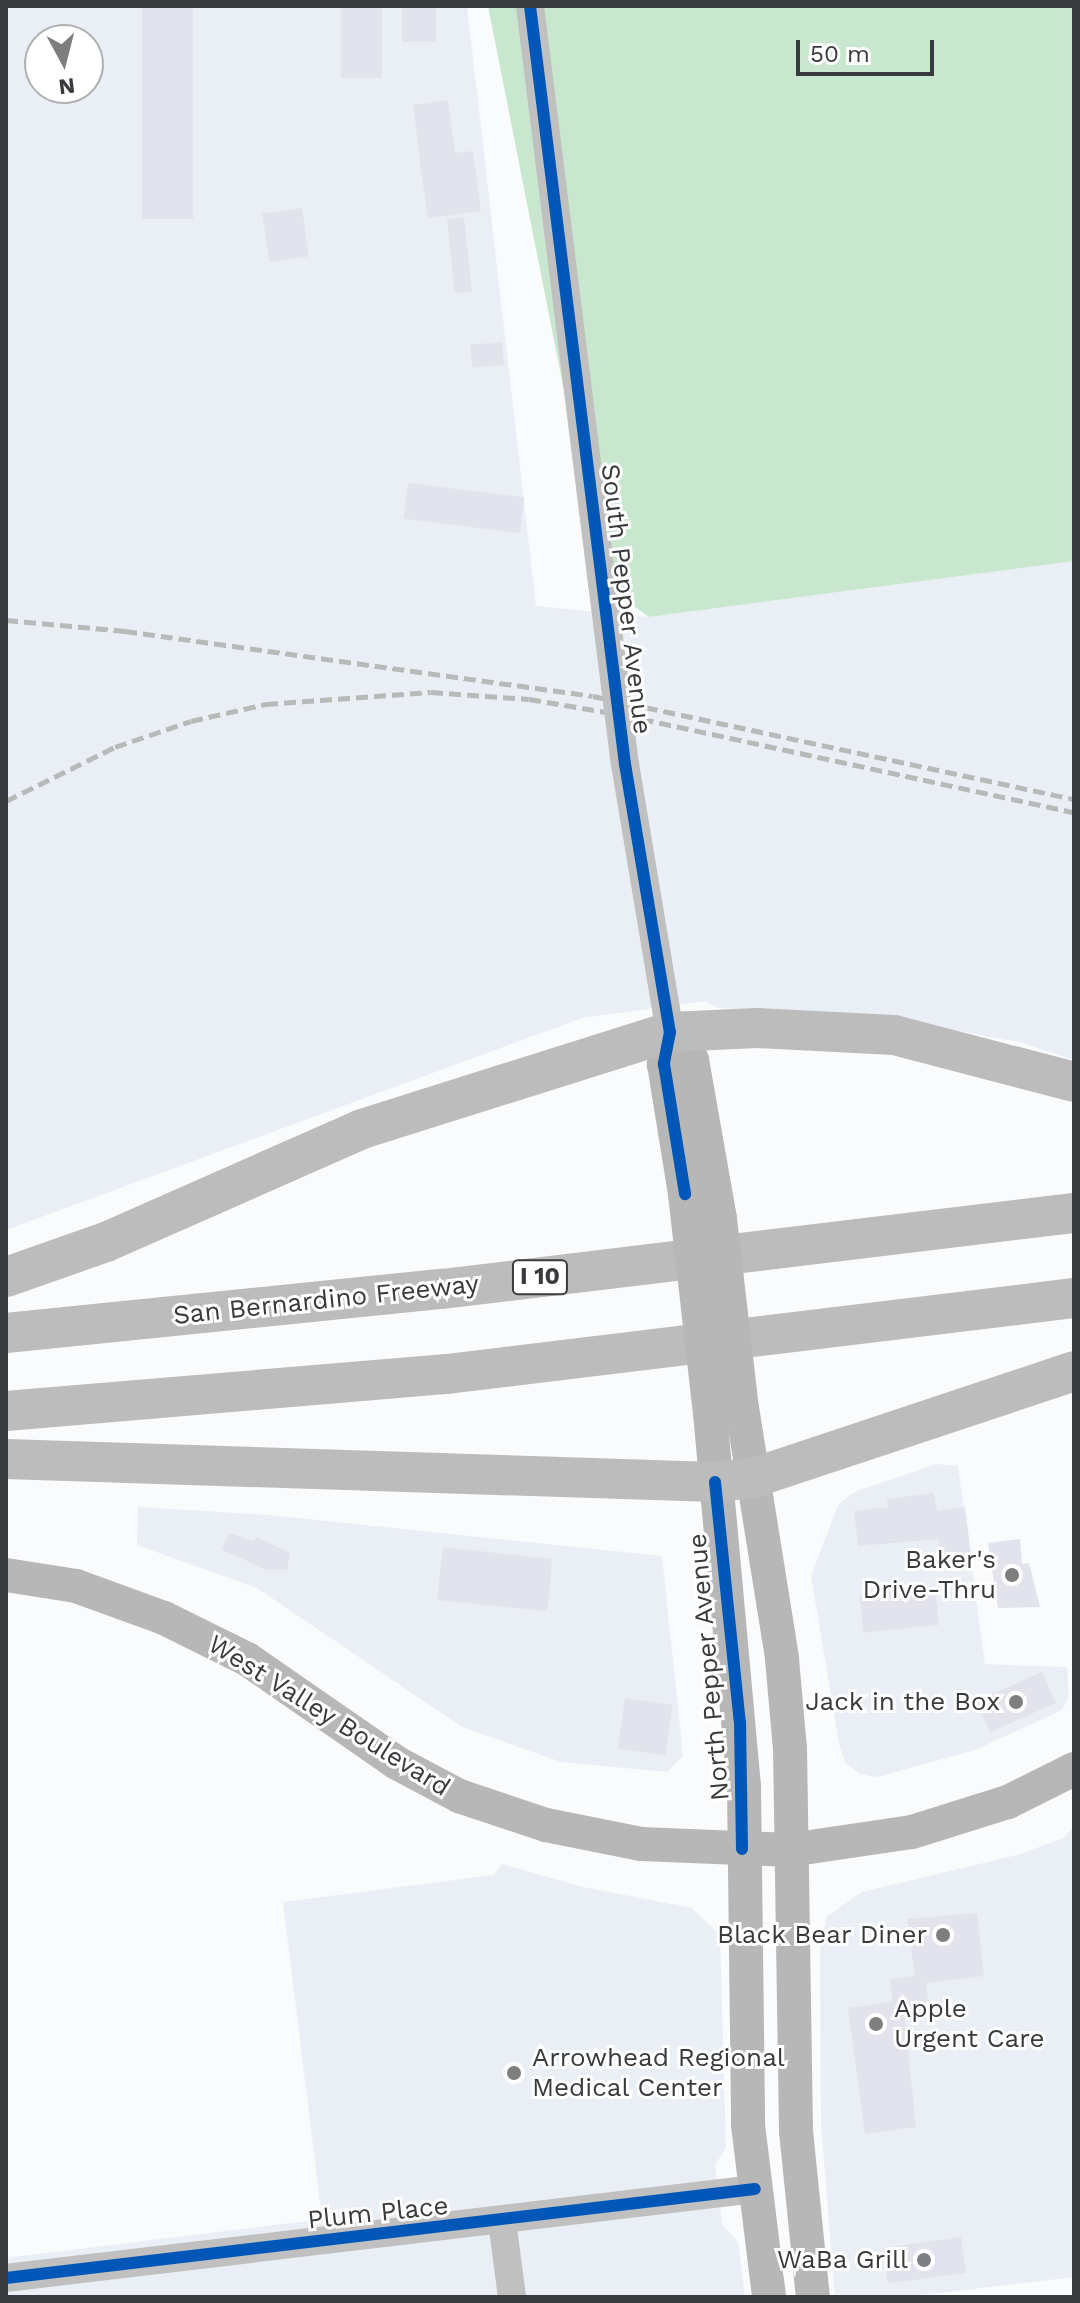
<!DOCTYPE html>
<style>
body{margin:0}
#map{position:relative;width:1080px;height:2303px;overflow:hidden;background:#f9fbfd;font-family:"Work Sans",sans-serif}
div>[style]{position:absolute}
.built>*{inset:0;background:#eaeff6}
.green>*{inset:0;background:#c9e7ce}
.building>*{inset:0;background:#e2e3ec;transform-origin:0 0}
.minor>*{height:28px;margin:-14px;padding:0 14px;transform-origin:14px;border-radius:14px;background:#bfc0bf}
.major>*{height:34px;margin:-17px;padding:0 17px;transform-origin:17px;border-radius:17px;background:#b8b7b7}
.highway>*{height:40px;margin:-20px;padding:0 20px;transform-origin:20px;border-radius:20px;background:#bdbcbc}
.rail>*{height:5px;margin-top:-2.5px;transform-origin:0;background:repeating-linear-gradient(90deg,#b8b9b9 0 12px,transparent 0 18px)}
.minor-bridge>*{height:28px;margin:-14px;padding:0 14px;transform-origin:14px;border-radius:14px;background:#bfc0bf}
.major-bridge>*{height:34px;margin:-17px;padding:0 17px;transform-origin:17px;border-radius:17px;background:#b8b7b7}
.cycleway>*{height:12px;margin:-6px;padding:0 6px;transform-origin:6px;border-radius:6px;background:#0057b8}
.dots>*{width:22px;height:22px;translate:-50% -50%;box-sizing:border-box;border:4px solid #fff;border-radius:50%}
span{translate:-50% -50%;white-space:nowrap;text-align:center;line-height:1.15;-webkit-text-stroke:6px #fff;paint-order:stroke}
.shield-label span{padding:2px 6px;background:#fff;border:2px solid;border-radius:6px;-webkit-text-stroke-width:0}
.shield-label{font-size:24px;color:#383a3d;font-weight:700}
.street-label{font-size:26px;color:#383a3d}
.poi-label{font-size:26px;color:#383a3d}
.right{translate:-100% -50%;text-align:right}
.left{translate:0 -50%;text-align:left}
.frame{position:absolute;inset:0;border:8px solid #383a3d;pointer-events:none}
.north{position:absolute;left:24px;top:24px;width:80px;height:80px;box-sizing:border-box;background:#fff;border:2px solid #afb0b1;border-radius:50%;rotate:173deg;font-size:22px;font-weight:700;line-height:32px;text-align:center;color:#383a3d}
.north::after{content:'';display:block;margin:auto;width:28px;height:36px;background:#7c7e80;clip-path:polygon(50% 0,100% 100%,50% 72%,0 100%)}
.scale{position:absolute;left:796px;top:40px;width:138px;height:36px;box-sizing:border-box;border:4px solid #383a3d;border-top:0;padding-left:10px;font-size:24px;line-height:28px;white-space:nowrap;color:#383a3d;-webkit-text-stroke:6px #fff;paint-order:stroke}
</style>
<div id="map">
<div class="built">
<i style="clip-path:polygon(evenodd,6px 6px,467px 6px,536px 606px,649px 617px,1074px 561px,1074px 1060px,1019px 1042px,886px 1018px,718px 1008px,705px 1001px,582px 1018px,6px 1230px,6px 6px,40px 40px,88px 40px,88px 88px,40px 88px,40px 40px)"></i>
<i style="clip-path:polygon(937px 1464px,958px 1466px,985px 1664px,1067px 1667px,1069px 1697px,1062px 1710px,975px 1750px,877px 1777px,860px 1774px,845px 1762px,839px 1744px,811px 1576px,838px 1505px,854px 1492px)"></i>
<i style="clip-path:polygon(138px 1507px,269px 1515px,662px 1556px,683px 1756px,667px 1772px,561px 1762px,462px 1727px,257px 1588px,137px 1545px)"></i>
<i style="clip-path:polygon(1074px 1827px,1074px 2277px,906px 2297px,835px 2297px,821px 2124px,820px 1949px,826px 1917px,862px 1892px,1021px 1854px,1063px 1838px)"></i>
<i style="clip-path:polygon(502px 1864px,583px 1887px,692px 1908px,720px 1935px,726px 2148px,715px 2165px,722px 2224px,738px 2242px,745px 2297px,6px 2297px,6px 2258px,322px 2219px,283px 1902px,494px 1875px)"></i>
</div>
<div class="green">
<i style="clip-path:polygon(488px 6px,1074px 6px,1074px 561px,649px 617px,602px 583px)"></i>
</div>
<div class="building">
<i style="left:142px;top:6px;width:51px;height:213px"></i>
<i style="left:341px;top:6px;width:41px;height:72px"></i>
<i style="left:402px;top:6px;width:34px;height:36px"></i>
<i style="clip-path:polygon(448px 100px,455px 153px,473px 151px,481px 211px,428px 218px,419px 158px,430px 157px,420px 157px,413px 105px)"></i>
<i style="left:302px;top:208px;width:49px;height:40px;rotate:82deg"></i>
<i style="left:464px;top:217px;width:75px;height:17px;rotate:84deg"></i>
<i style="left:502px;top:342px;width:23px;height:32px;rotate:85deg"></i>
<i style="left:408px;top:483px;width:117px;height:36px;rotate:7deg"></i>
<i style="clip-path:polygon(934px 1493px,937px 1511px,965px 1507px,971px 1555px,941px 1559px,939px 1539px,858px 1546px,854px 1511px,888px 1507px,887px 1499px)"></i>
<i style="clip-path:polygon(229px 1533px,254px 1541px,256px 1537px,290px 1553px,287px 1570px,267px 1570px,222px 1550px)"></i>
<i style="clip-path:polygon(1020px 1539px,1022px 1564px,1029px 1563px,1040px 1607px,998px 1608px,988px 1543px)"></i>
<i style="clip-path:polygon(443px 1547px,552px 1559px,548px 1607px,545px 1611px,437px 1600px)"></i>
<i style="left:935px;top:1587px;width:38px;height:76px;rotate:84deg"></i>
<i style="left:1042px;top:1672px;width:34px;height:72px;rotate:66deg"></i>
<i style="left:625px;top:1698px;width:48px;height:51px;rotate:8deg"></i>
<i style="clip-path:polygon(977px 1913px,984px 1976px,926px 1983px,929px 2010px,904px 2012px,916px 2127px,865px 2134px,848px 2008px,893px 2001px,890px 1979px,915px 1976px,907px 1919px)"></i>
<i style="left:961px;top:2237px;width:36px;height:79px;rotate:82deg"></i>
</div>
<div class="minor">
<i style="left:530px;top:6px;width:581px;rotate:82.89deg"></i>
<i style="left:625px;top:764px;width:272px;rotate:80.5deg"></i>
<i style="left:502px;top:2221px;width:77px;rotate:82.5deg"></i>
<i style="left:6px;top:2278px;width:754px;rotate:-6.78deg"></i>
</div>
<div class="major">
<i style="left:670px;top:1032px;width:36px;rotate:52deg"></i>
<i style="left:692px;top:1060px;width:161px;rotate:80deg"></i>
<i style="left:670px;top:1032px;width:33px;rotate:101deg"></i>
<i style="left:664px;top:1064px;width:132px;rotate:80.8deg"></i>
<i style="left:742px;top:1408px;width:254px;rotate:80.9deg"></i>
<i style="left:782px;top:1659px;width:89px;rotate:84.9deg"></i>
<i style="left:790px;top:1748px;width:383px;rotate:89.1deg"></i>
<i style="left:796px;top:2131px;width:167px;rotate:84.2deg"></i>
<i style="left:710px;top:1413px;width:375px;rotate:84.8deg"></i>
<i style="left:744px;top:1786px;width:339px;rotate:89.3deg"></i>
<i style="left:748px;top:2125px;width:173px;rotate:83deg"></i>
<i style="left:6px;top:1575px;width:71px;rotate:8.9deg"></i>
<i style="left:76px;top:1586px;width:94px;rotate:20deg"></i>
<i style="left:164px;top:1618px;width:93px;rotate:26.3deg"></i>
<i style="left:247px;top:1659px;width:183px;rotate:34.7deg"></i>
<i style="left:397px;top:1763px;width:70px;rotate:28deg"></i>
<i style="left:459px;top:1796px;width:92px;rotate:18.4deg"></i>
<i style="left:546px;top:1825px;width:97px;rotate:11.3deg"></i>
<i style="left:641px;top:1844px;width:149px;rotate:2.3deg"></i>
<i style="left:790px;top:1850px;width:123px;rotate:-8.4deg"></i>
<i style="left:912px;top:1832px;width:101px;rotate:-17.4deg"></i>
<i style="left:1008px;top:1802px;width:74px;rotate:-26.6deg"></i>
</div>
<div class="highway">
<i style="left:6px;top:1277px;width:106px;rotate:-19.3deg"></i>
<i style="left:106px;top:1242px;width:280px;rotate:-23.8deg"></i>
<i style="left:362px;top:1129px;width:323px;rotate:-17.5deg"></i>
<i style="left:670px;top:1032px;width:87px;rotate:-2.6deg"></i>
<i style="left:757px;top:1028px;width:137px;rotate:2.9deg"></i>
<i style="left:894px;top:1035px;width:186px;rotate:14.6deg"></i>
<i style="left:6px;top:1333px;width:438px;rotate:-5.8deg"></i>
<i style="left:442px;top:1289px;width:637px;rotate:-6.86deg"></i>
<i style="left:6px;top:1411px;width:443px;rotate:-4.8deg"></i>
<i style="left:447px;top:1374px;width:632px;rotate:-6.91deg"></i>
<i style="left:6px;top:1459px;width:709px;rotate:1.86deg"></i>
<i style="left:715px;top:1482px;width:38px;rotate:-6deg"></i>
<i style="left:753px;top:1478px;width:338px;rotate:-18.4deg"></i>
</div>
<div class="rail">
<i style="left:6px;top:620px;width:120px;rotate:5.3deg"></i>
<i style="left:125px;top:631px;width:472px;rotate:7.9deg"></i>
<i style="left:593px;top:696px;width:492px;rotate:12.1deg"></i>
<i style="left:6px;top:801px;width:122px;rotate:-26.4deg"></i>
<i style="left:115px;top:747px;width:80px;rotate:-18.9deg"></i>
<i style="left:191px;top:721px;width:77px;rotate:-12.8deg"></i>
<i style="left:266px;top:704px;width:165px;rotate:-4.2deg"></i>
<i style="left:431px;top:692px;width:98px;rotate:4.1deg"></i>
<i style="left:529px;top:699px;width:96px;rotate:9.6deg"></i>
<i style="left:624px;top:715px;width:460px;rotate:12.2deg"></i>
</div>
<div class="minor-bridge">
<i style="left:602px;top:583px;width:182px;rotate:82.8deg"></i>
</div>
<div class="major-bridge">
<i style="left:685px;top:1194px;width:220px;rotate:83.5deg"></i>
<i style="left:720px;top:1219px;width:190px;rotate:83.4deg"></i>
</div>
<div class="cycleway">
<i style="left:530px;top:6px;width:764px;rotate:82.86deg"></i>
<i style="left:625px;top:764px;width:272px;rotate:80.5deg"></i>
<i style="left:670px;top:1032px;width:33px;rotate:101deg"></i>
<i style="left:664px;top:1064px;width:132px;rotate:80.8deg"></i>
<i style="left:715px;top:1482px;width:241px;rotate:84.1deg"></i>
<i style="left:740px;top:1722px;width:127px;rotate:89.1deg"></i>
<i style="left:6px;top:2278px;width:754px;rotate:-6.78deg"></i>
</div>
<div class="dots">
<i style="left:1012px;top:1575px;background:#7c7e80"></i>
<i style="left:1016px;top:1702px;background:#7c7e80"></i>
<i style="left:943px;top:1935px;background:#7c7e80"></i>
<i style="left:876px;top:2024px;background:#7c7e80"></i>
<i style="left:514px;top:2073px;background:#7c7e80"></i>
<i style="left:924px;top:2260px;background:#7c7e80"></i>
</div>
<div class="shield-label">
<span style="left:540px;top:1277px">I 10</span>
</div>
<div class="street-label">
<span style="left:626px;top:599px;rotate:83deg">South Pepper Avenue</span>
<span style="left:326px;top:1300px;rotate:-6deg">San Bernardino Freeway</span>
<span style="left:709px;top:1667px;rotate:-95deg">North Pepper Avenue</span>
<span style="left:329px;top:1716px;rotate:32deg">West Valley Boulevard</span>
<span style="left:378px;top:2213px;rotate:-6deg">Plum Place</span>
</div>
<div class="poi-label">
<span class="right" style="left:996px;top:1575px">Baker's<br>Drive-Thru</span>
<span class="right" style="left:1000px;top:1702px">Jack in the Box</span>
<span class="right" style="left:927px;top:1935px">Black Bear Diner</span>
<span class="left" style="left:894px;top:2024px">Apple<br>Urgent Care</span>
<span class="left" style="left:532px;top:2073px">Arrowhead Regional<br>Medical Center</span>
<span class="right" style="left:908px;top:2260px">WaBa Grill</span>
</div>
<div class="frame"></div>
<div class="north">N</div>
<div class="scale">50 m</div>
</div>
